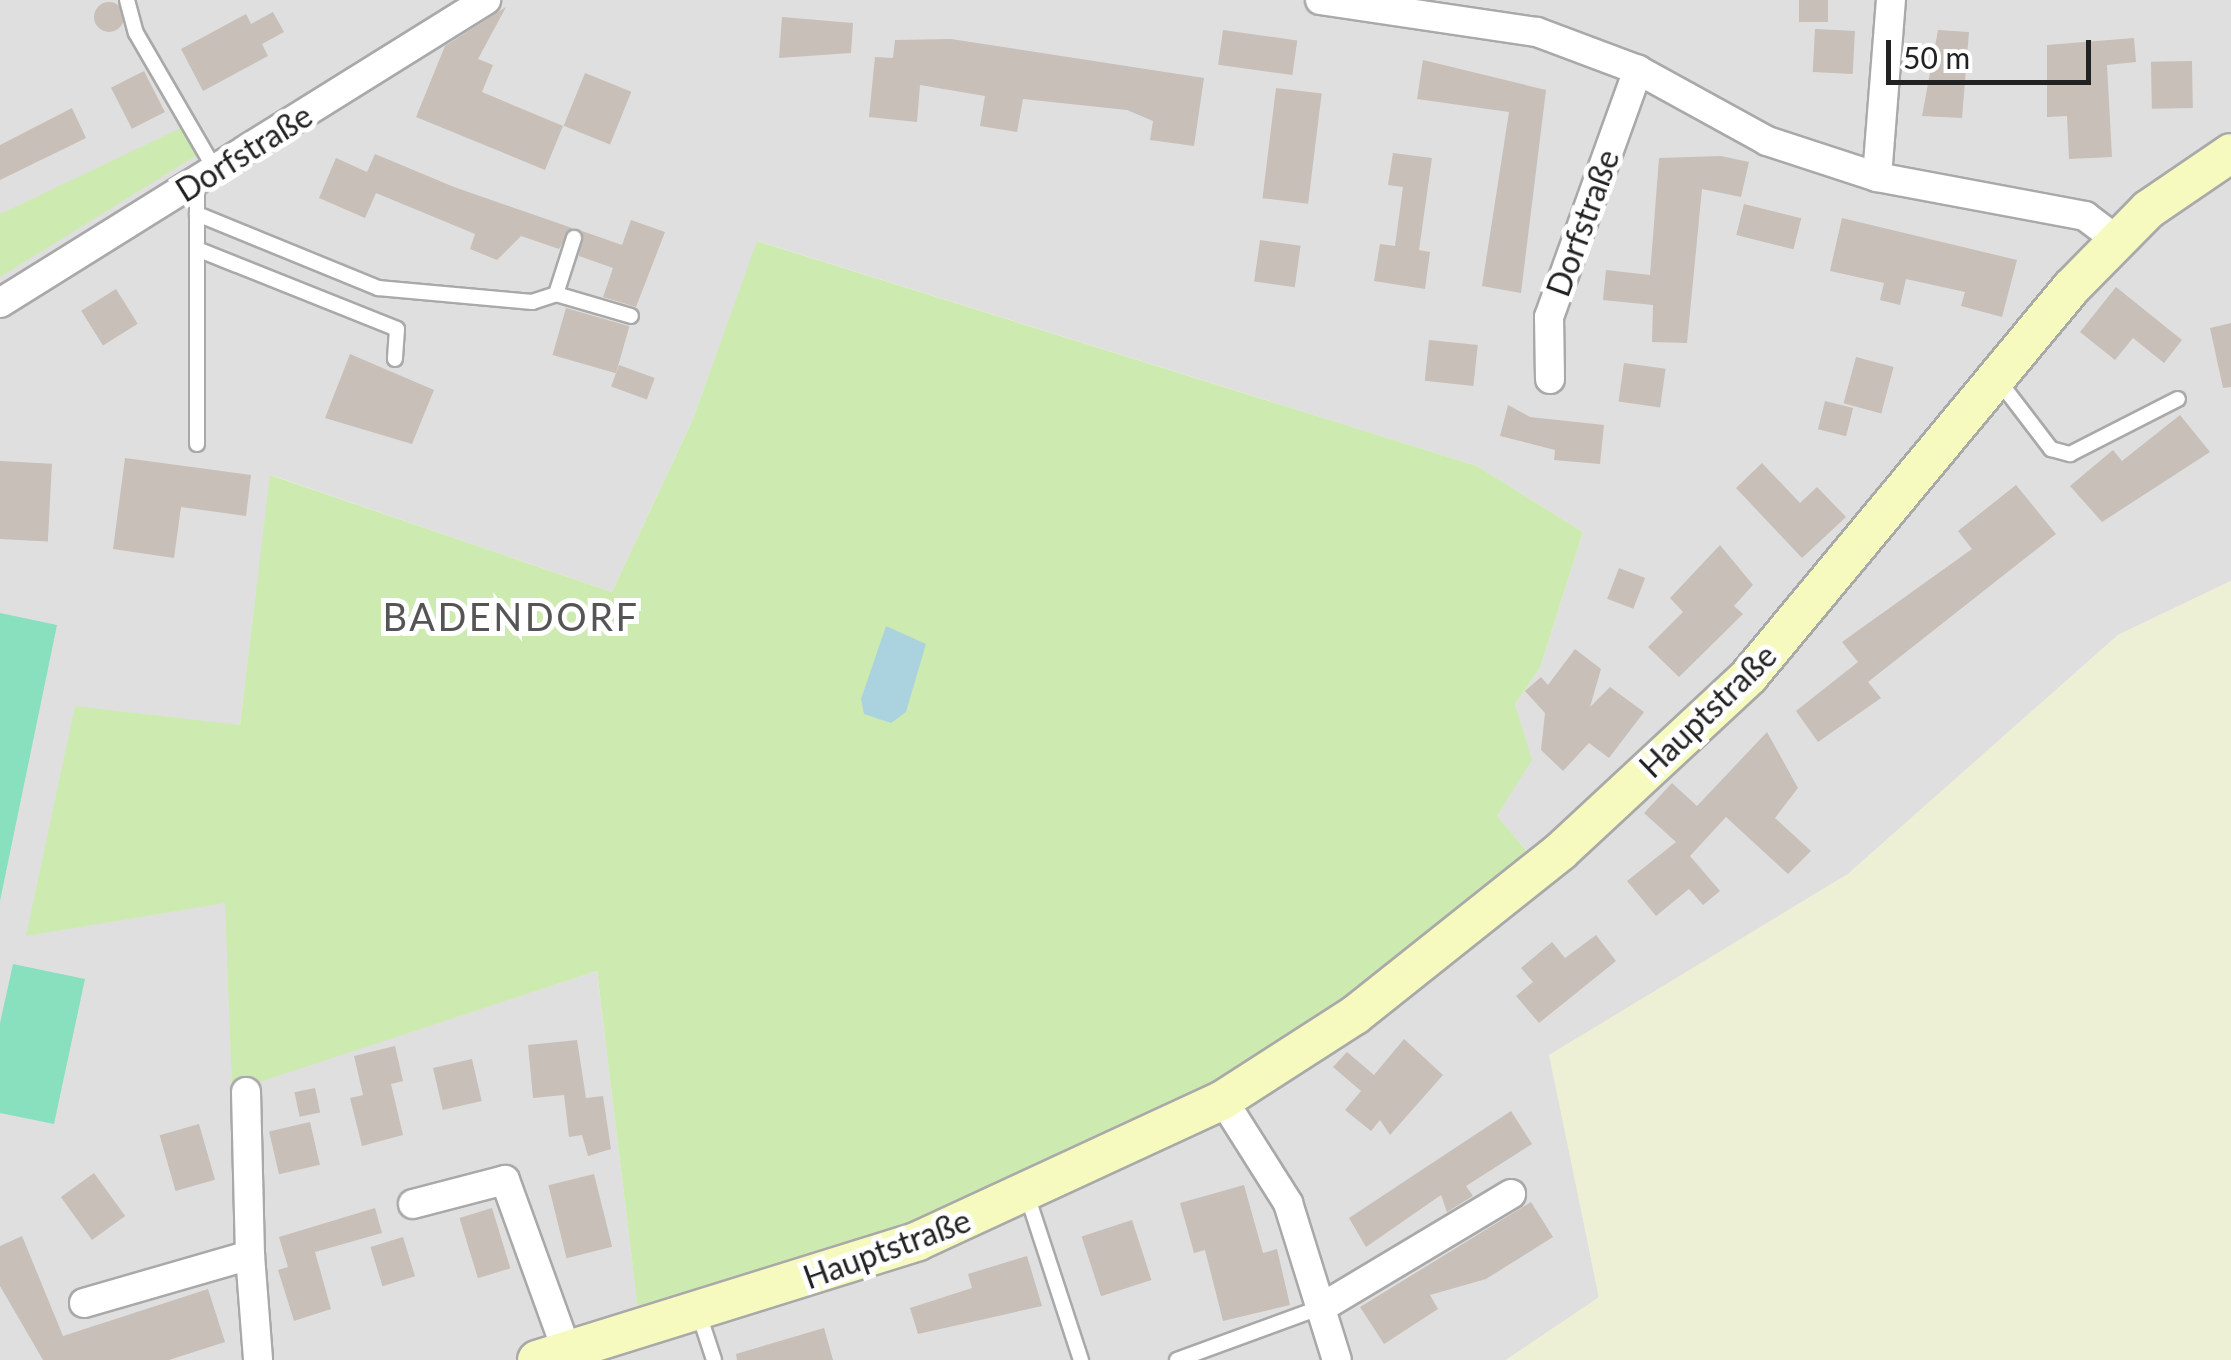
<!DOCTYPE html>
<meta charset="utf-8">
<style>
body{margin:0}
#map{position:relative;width:2231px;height:1360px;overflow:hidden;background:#f2efe9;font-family:Lato,sans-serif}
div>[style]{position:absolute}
.residential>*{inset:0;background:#e0dfdf}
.farmland>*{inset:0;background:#eef0d5}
.grass>*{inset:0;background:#cdebb0}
.pitch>*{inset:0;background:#88e0be}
.water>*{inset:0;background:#aad3df}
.building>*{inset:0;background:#c7bfb8;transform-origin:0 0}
.round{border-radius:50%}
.roads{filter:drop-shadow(2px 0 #a9a9a9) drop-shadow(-2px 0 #a9a9a9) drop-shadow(0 2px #a9a9a9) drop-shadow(0 -2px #a9a9a9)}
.service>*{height:14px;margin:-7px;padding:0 7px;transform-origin:7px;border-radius:7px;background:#fff}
.minor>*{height:28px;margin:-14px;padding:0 14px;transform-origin:14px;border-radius:14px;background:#fff}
.secondary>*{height:38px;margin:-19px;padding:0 19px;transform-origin:19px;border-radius:19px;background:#f7fabf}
span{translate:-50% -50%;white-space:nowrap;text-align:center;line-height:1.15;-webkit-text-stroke:10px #fff;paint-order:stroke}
.street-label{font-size:32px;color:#222}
.quarter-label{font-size:38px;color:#555;letter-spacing:2.5px}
.scale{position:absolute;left:1886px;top:40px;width:205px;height:45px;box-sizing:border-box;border:5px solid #222;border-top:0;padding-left:12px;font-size:30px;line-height:35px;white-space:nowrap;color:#222;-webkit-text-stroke:8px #fff;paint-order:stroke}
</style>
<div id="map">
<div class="residential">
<i style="clip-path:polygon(evenodd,0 0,2231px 0,2231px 581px,2118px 635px,1848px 874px,1550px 1055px,1599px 1298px,1506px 1360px,0 1360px,0 0,758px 241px,1477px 466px,1583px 532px,1540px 668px,1515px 704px,1531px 760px,1496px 816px,1531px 855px,638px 1309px,597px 971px,232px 1090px,226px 903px,240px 725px,271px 475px,612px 592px,693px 419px,758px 241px)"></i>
</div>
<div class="farmland">
<i style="clip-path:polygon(2231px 581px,2231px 1360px,1506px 1360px,1599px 1297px,1549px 1055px,1848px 874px,2118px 635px)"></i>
</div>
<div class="grass">
<i style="clip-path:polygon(183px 127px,197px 155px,0 277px,0 214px)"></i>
<i style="clip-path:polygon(757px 241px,1477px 466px,1583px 532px,1540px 668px,1515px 704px,1532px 760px,1497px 816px,1531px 856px,1344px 1000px,1214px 1084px,911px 1224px,638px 1310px,597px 971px,232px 1091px,225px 903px,26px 936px,75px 706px,240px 725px,270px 475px,612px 592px,693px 419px)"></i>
</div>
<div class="pitch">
<i style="clip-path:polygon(0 613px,57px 625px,0 901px)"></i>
<i style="clip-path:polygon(13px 964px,85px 979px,54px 1124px,0 1113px,0 1023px)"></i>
</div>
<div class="water">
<i style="clip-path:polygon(886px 626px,926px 644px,906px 712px,891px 723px,864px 714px,861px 699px)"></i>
</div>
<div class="building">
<i style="left:1799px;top:0;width:29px;height:22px"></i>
<i class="round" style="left:94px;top:2px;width:30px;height:30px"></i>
<i style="clip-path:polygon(506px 7px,478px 59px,493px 65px,482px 92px,563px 126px,545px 170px,416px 117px,445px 46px)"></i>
<i style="clip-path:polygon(273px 12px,284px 32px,262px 44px,268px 56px,203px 91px,181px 49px,246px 14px,251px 24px)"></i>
<i style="clip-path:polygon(782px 17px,853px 23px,851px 53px,779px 58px)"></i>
<i style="left:1815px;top:29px;width:40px;height:43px;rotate:3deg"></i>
<i style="left:1223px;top:30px;width:75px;height:35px;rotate:8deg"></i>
<i style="clip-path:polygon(1938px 30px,1969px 32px,1962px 118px,1922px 116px)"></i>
<i style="clip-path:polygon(2134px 38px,2136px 62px,2107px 65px,2112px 157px,2069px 159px,2067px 116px,2047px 117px,2047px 45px)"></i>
<i style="clip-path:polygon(951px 39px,1204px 78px,1194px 146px,1150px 140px,1153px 121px,1127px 110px,1023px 99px,1017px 132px,980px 126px,985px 96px,920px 85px,917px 122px,869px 117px,875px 57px,893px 58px,895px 40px)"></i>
<i style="clip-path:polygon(1423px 60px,1546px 90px,1521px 293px,1482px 286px,1509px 112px,1417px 99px)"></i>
<i style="left:2192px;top:61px;width:47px;height:41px;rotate:89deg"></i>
<i style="left:144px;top:71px;width:46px;height:37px;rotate:63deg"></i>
<i style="left:585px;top:73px;width:50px;height:57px;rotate:22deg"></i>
<i style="left:1276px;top:88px;width:46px;height:111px;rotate:7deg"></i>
<i style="clip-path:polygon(72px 108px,86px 138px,0 180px,0 145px)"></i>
<i style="clip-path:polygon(1393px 153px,1432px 158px,1419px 250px,1430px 252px,1425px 289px,1374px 281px,1380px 244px,1395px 246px,1403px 187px,1388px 185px)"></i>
<i style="clip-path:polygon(375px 154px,454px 187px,572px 228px,559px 249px,521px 236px,497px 260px,470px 249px,475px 234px,376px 193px,365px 218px,319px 198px,336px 158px,367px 172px)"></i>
<i style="clip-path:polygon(1721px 156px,1749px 162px,1741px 197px,1702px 189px,1687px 343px,1652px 342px,1653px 305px,1603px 300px,1606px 270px,1650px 275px,1659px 158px)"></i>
<i style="left:1744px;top:204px;width:59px;height:32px;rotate:14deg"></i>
<i style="clip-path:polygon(1842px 218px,2017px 260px,2002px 317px,1961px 306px,1965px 292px,1906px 279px,1900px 305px,1880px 300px,1884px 283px,1830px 271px)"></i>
<i style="clip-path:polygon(631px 220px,665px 232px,636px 307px,603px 297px,613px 268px,579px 256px,582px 231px,622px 245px)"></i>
<i style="left:1260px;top:240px;width:41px;height:42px;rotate:8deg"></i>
<i style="clip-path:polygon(2116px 287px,2182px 340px,2164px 363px,2133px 338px,2115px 360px,2080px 332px)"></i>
<i style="left:116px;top:289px;width:41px;height:41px;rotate:58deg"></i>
<i style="left:566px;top:308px;width:66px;height:49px;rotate:16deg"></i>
<i style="clip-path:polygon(2231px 323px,2231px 387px,2223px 388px,2210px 328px)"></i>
<i style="left:1429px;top:340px;width:49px;height:41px;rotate:6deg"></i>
<i style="clip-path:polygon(350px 354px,434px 390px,412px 444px,325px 418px)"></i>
<i style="left:1856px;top:357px;width:39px;height:48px;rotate:15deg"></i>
<i style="left:1624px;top:363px;width:42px;height:39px;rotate:8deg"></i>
<i style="left:619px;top:365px;width:38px;height:23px;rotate:20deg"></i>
<i style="left:1825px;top:401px;width:29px;height:29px;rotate:14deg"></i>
<i style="clip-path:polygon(1508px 405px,1530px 417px,1604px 425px,1600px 464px,1554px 460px,1555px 450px,1500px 436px)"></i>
<i style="clip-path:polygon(2180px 415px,2210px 452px,2102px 522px,2070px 486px,2113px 450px,2122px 461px)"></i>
<i style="clip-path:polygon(125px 458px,251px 475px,246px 516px,181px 507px,174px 558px,113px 549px)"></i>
<i style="left:0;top:461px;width:52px;height:78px;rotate:3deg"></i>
<i style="clip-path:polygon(1762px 463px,1800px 503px,1817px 487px,1846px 517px,1802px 558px,1736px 488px)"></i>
<i style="clip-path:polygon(2016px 485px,2056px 534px,1868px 682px,1881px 698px,1818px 742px,1796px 711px,1858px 662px,1842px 642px,1972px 549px,1958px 531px)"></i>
<i style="clip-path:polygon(1720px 545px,1753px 585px,1734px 606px,1743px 614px,1679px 677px,1648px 647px,1683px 612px,1670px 598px)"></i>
<i style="left:1619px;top:568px;width:28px;height:33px;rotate:21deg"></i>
<i style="clip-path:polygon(1575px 649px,1601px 669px,1590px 707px,1610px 687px,1644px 712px,1609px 758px,1589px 743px,1563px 771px,1541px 750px,1545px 713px,1525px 691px,1541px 677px,1548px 685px)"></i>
<i style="clip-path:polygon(1767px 732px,1798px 788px,1775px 818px,1811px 851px,1788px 874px,1726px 817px,1690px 856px,1720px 891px,1703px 905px,1689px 889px,1656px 916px,1627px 881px,1676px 842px,1644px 813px,1672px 783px,1697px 806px)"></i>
<i style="clip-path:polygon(1596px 935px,1616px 961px,1539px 1023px,1516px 996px,1533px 982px,1521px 968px,1552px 942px,1565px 958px)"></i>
<i style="clip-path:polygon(1404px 1039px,1443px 1075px,1390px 1135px,1380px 1120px,1371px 1131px,1345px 1110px,1361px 1091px,1333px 1067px,1347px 1052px,1374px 1075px)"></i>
<i style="clip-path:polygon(577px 1040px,586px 1098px,603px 1096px,611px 1149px,588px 1156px,582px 1135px,569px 1137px,564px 1095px,533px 1098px,528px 1045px)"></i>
<i style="clip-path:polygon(395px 1046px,403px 1081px,391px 1084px,403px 1135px,362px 1146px,350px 1098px,363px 1095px,354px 1056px)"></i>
<i style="left:472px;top:1059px;width:43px;height:40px;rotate:77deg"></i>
<i style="left:315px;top:1088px;width:25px;height:21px;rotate:78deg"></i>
<i style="clip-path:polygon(1511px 1111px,1532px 1144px,1466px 1186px,1473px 1196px,1447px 1212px,1441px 1195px,1366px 1247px,1349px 1218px)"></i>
<i style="left:310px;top:1122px;width:44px;height:42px;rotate:77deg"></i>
<i style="left:199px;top:1124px;width:58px;height:41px;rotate:74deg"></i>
<i style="left:94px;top:1173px;width:53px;height:41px;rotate:54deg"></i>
<i style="left:594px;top:1174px;width:75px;height:47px;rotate:76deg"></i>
<i style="clip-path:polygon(1244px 1185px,1263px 1253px,1277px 1249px,1290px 1305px,1223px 1321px,1205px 1250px,1194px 1253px,1180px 1203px)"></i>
<i style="clip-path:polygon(1531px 1202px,1553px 1237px,1486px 1279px,1430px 1295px,1438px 1309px,1384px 1344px,1360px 1307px)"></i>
<i style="clip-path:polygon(375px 1208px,382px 1233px,315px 1252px,331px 1309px,294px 1321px,278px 1270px,288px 1267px,279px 1237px)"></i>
<i style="left:492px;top:1208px;width:63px;height:34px;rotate:73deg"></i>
<i style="left:1132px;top:1220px;width:63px;height:53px;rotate:72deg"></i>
<i style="clip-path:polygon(22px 1236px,63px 1336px,208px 1289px,225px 1342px,169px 1360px,43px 1360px,0 1286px,0 1246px)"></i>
<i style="left:403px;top:1237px;width:41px;height:34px;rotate:73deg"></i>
<i style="clip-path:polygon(1027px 1256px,1042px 1306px,918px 1334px,910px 1308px,972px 1288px,968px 1274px)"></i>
<i style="clip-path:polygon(824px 1328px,833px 1360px,737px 1360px,736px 1354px)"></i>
</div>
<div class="roads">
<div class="service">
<i style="left:127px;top:0;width:34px;rotate:75deg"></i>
<i style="left:136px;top:33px;width:160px;rotate:59.9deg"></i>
<i style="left:197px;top:183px;width:261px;rotate:90deg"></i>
<i style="left:197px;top:214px;width:196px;rotate:22.2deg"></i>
<i style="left:378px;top:288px;width:155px;rotate:5.2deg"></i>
<i style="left:532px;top:302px;width:25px;rotate:-18deg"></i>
<i style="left:556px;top:294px;width:78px;rotate:16.3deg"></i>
<i style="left:197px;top:249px;width:215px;rotate:21.8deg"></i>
<i style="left:397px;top:329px;width:30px;rotate:94deg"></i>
<i style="left:556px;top:294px;width:59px;rotate:-72.2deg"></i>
<i style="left:1999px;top:381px;width:86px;rotate:52.6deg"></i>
<i style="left:2051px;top:449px;width:20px;rotate:15deg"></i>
<i style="left:2070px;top:454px;width:121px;rotate:-27deg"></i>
<i style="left:1027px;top:1195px;width:174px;rotate:71.9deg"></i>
<i style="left:699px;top:1314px;width:48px;rotate:71.9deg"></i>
<i style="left:1177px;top:1360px;width:154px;rotate:-20.1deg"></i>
</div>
<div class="minor">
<i style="left:1320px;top:0;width:219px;rotate:8.4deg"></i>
<i style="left:1537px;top:32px;width:108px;rotate:20.6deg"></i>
<i style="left:1638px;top:70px;width:147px;rotate:28.8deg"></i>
<i style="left:1767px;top:141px;width:116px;rotate:18.1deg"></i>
<i style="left:1877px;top:177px;width:212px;rotate:10.6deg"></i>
<i style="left:2085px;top:216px;width:41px;rotate:37.1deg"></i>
<i style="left:1877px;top:177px;width:178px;rotate:-85.5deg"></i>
<i style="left:0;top:303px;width:573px;rotate:-31.94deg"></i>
<i style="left:1550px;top:379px;width:62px;rotate:-90.9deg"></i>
<i style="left:1549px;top:317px;width:263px;rotate:-70.2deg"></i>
<i style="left:246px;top:1092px;width:163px;rotate:88.6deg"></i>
<i style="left:1223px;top:1100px;width:122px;rotate:57.7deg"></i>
<i style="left:1288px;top:1203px;width:164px;rotate:72.7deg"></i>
<i style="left:413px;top:1204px;width:95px;rotate:-14.6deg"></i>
<i style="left:505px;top:1180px;width:182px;rotate:70.1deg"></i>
<i style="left:84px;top:1303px;width:173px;rotate:-16.1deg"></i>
<i style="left:250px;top:1255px;width:105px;rotate:85.6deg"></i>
<i style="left:1324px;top:1306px;width:218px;rotate:-30.9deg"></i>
</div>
<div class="secondary">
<i style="left:537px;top:1360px;width:399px;rotate:-17.3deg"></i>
<i style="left:918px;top:1241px;width:336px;rotate:-24.8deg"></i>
<i style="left:1223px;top:1100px;width:157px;rotate:-32.8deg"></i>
<i style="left:1355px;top:1015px;width:263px;rotate:-38.5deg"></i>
<i style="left:1561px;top:851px;width:257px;rotate:-42.9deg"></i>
<i style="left:1749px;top:676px;width:504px;rotate:-50.31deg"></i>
<i style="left:2071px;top:288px;width:111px;rotate:-45.4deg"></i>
<i style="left:2149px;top:209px;width:99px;rotate:-34.3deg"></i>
</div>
</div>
<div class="street-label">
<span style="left:244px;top:153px;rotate:-32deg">Dorfstraße</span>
<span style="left:1583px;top:223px;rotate:-70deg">Dorfstraße</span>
<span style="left:1708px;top:711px;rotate:-44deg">Hauptstraße</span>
<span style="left:887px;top:1249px;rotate:-20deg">Hauptstraße</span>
</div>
<div class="quarter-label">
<span style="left:511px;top:617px">BADENDORF</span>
</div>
<div class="scale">50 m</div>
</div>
